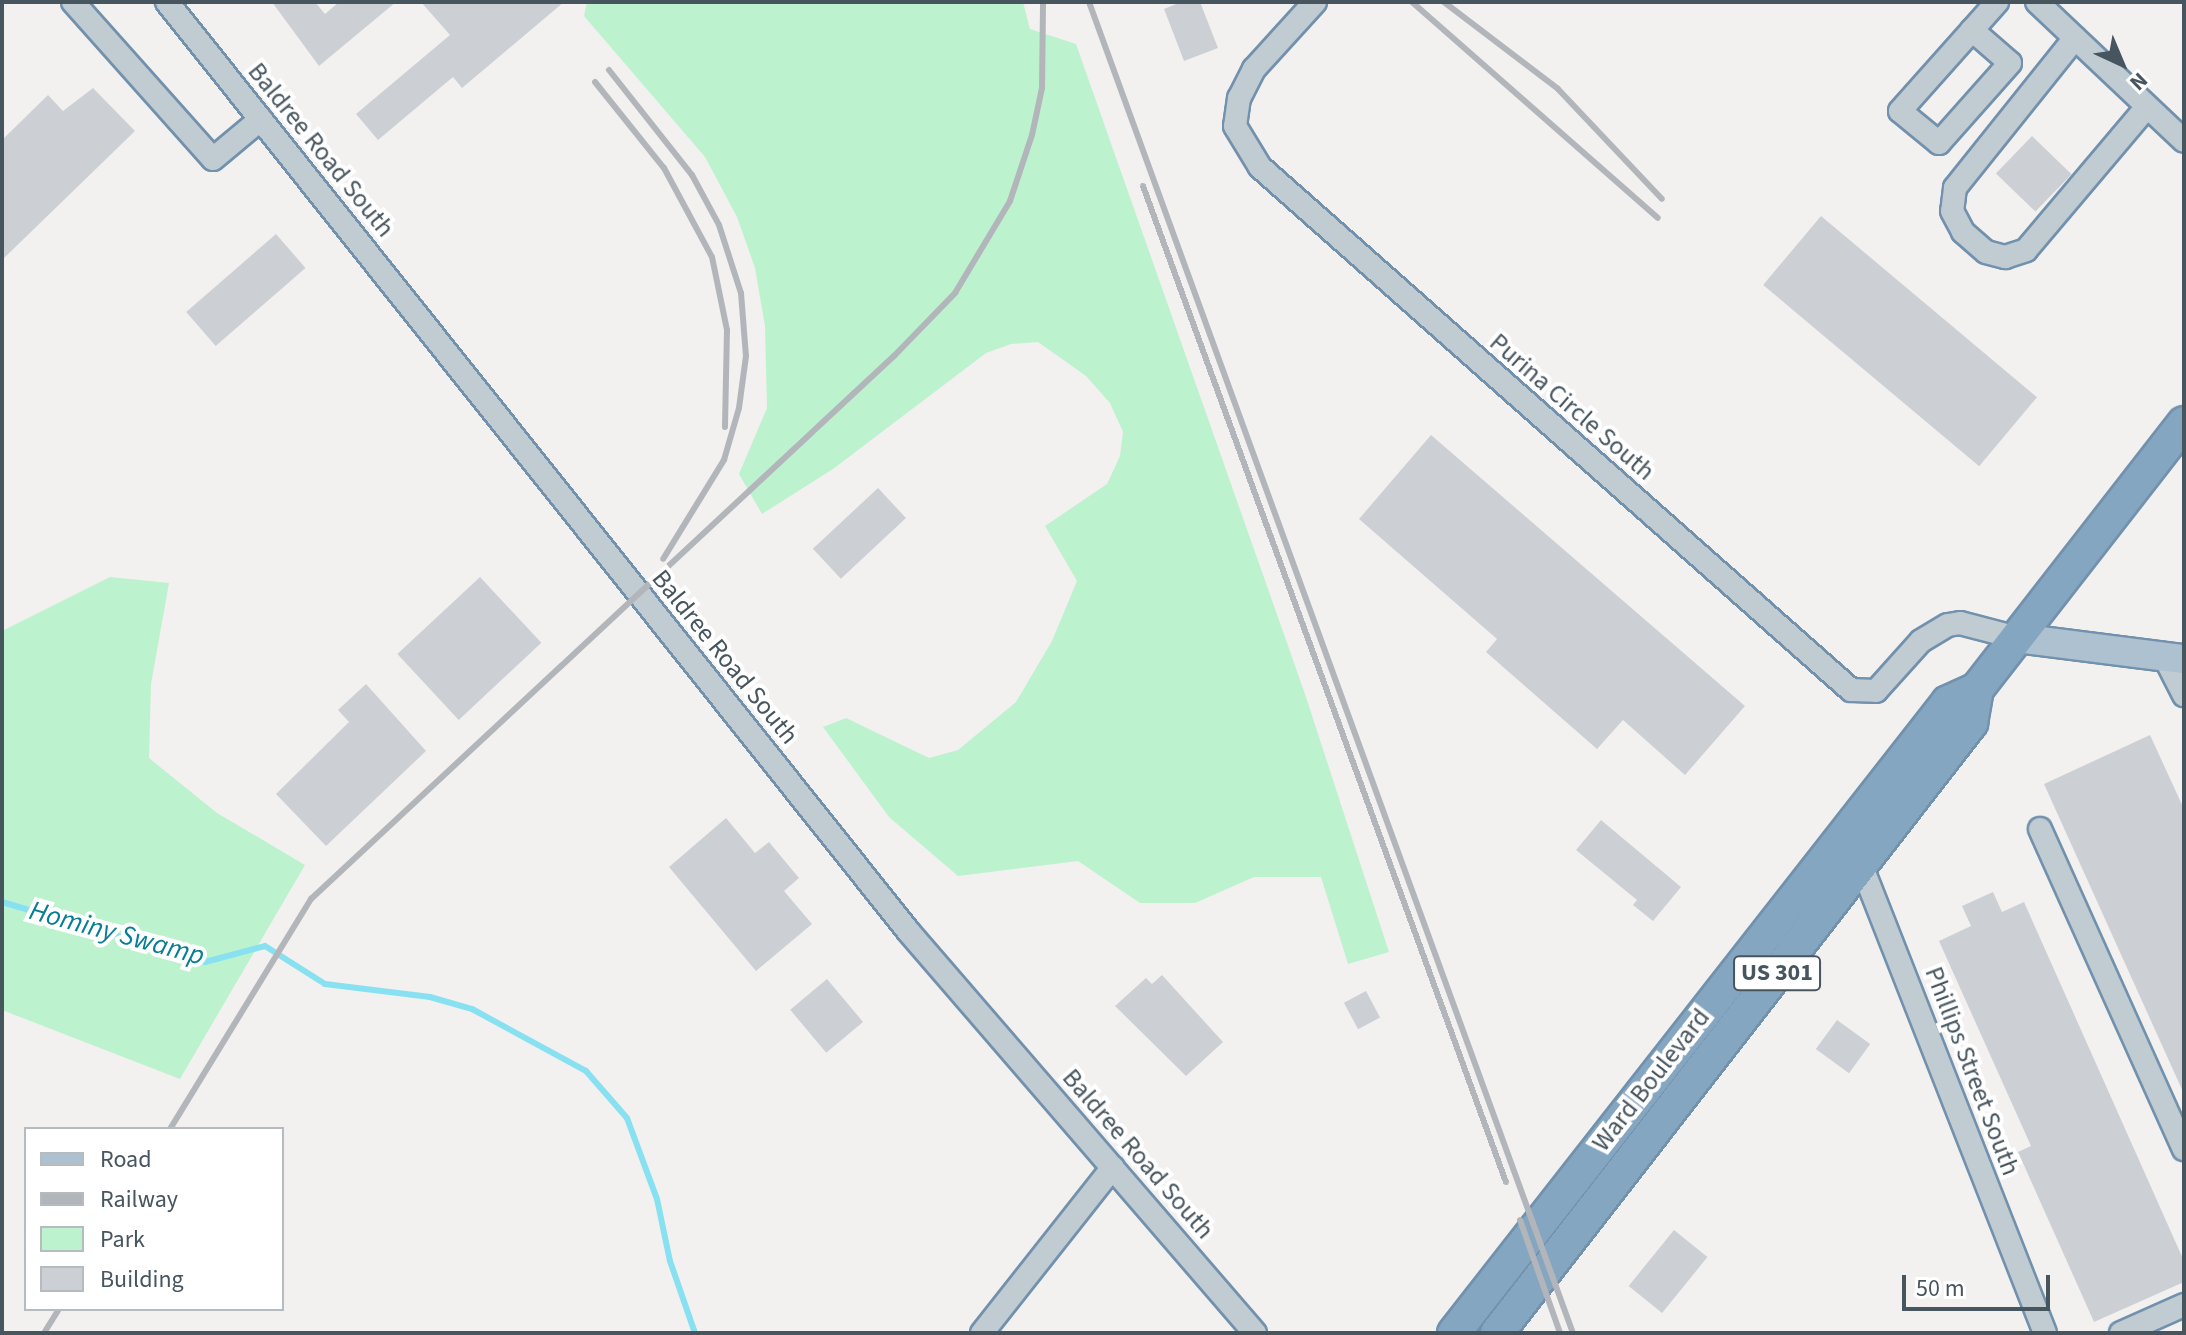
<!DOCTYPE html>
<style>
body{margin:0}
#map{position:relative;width:2186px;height:1335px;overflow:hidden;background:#f3f0f0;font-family:"Source Sans 3",sans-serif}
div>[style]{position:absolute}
.green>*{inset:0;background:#bdf2ce}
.stream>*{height:6px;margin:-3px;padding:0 3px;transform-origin:3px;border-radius:3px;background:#88e1f1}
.building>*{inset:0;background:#ccd0d5;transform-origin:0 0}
.roads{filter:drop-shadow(2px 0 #7191ad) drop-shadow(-2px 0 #7191ad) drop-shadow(0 2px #7191ad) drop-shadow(0 -2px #7191ad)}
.minor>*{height:22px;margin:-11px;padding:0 11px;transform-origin:11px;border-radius:11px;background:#c0cbd2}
.major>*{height:28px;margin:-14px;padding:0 14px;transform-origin:14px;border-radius:14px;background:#aec1d0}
.highway>*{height:32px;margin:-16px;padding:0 16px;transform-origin:16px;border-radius:16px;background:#85a6c1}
.rail>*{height:6px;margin:-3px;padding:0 3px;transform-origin:3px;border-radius:3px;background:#b2b6bb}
span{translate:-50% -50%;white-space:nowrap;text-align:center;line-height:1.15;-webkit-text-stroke:8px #fff;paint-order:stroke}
.shield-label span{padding:2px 6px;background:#fff;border:2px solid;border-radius:6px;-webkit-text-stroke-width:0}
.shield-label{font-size:24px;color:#47555f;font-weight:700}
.street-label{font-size:26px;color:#47555f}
.water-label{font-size:28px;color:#077e93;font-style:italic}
.frame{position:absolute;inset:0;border:4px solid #47555f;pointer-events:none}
.legend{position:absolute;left:24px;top:1127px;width:260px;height:184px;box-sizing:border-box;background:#fff;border:2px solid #b5bbbf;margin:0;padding:10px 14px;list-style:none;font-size:24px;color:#47555f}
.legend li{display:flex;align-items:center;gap:16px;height:40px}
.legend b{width:40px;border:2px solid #b5bbbf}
.north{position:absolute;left:2082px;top:24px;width:80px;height:80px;-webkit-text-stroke:6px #fff;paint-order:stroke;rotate:136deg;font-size:22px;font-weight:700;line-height:32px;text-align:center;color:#47555f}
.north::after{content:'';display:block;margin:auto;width:28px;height:36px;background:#47555f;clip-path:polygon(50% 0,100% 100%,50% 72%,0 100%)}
.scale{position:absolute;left:1902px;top:1275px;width:148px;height:36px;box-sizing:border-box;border:4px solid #47555f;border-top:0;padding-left:10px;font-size:24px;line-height:28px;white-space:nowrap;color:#47555f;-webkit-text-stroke:6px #fff;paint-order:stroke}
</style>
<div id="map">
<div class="green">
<i style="clip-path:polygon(587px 2px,1023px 2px,1030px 29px,1076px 44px,1305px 694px,1389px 952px,1348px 964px,1321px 877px,1254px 877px,1195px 903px,1140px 903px,1078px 861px,958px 876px,889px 817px,823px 727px,846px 718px,929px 758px,958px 750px,1016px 702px,1052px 641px,1077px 581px,1045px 526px,1107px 484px,1120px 456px,1123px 432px,1110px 403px,1086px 376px,1038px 342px,1011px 344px,986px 353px,833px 469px,762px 514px,739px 474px,767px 408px,765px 326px,755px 268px,737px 217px,705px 157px,584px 16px)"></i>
<i style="clip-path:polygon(110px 577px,169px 583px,151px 684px,149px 758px,217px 813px,305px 865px,180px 1079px,2px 1010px,2px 631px)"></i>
</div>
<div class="stream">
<i style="left:2px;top:902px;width:212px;rotate:16.5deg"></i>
<i style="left:205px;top:962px;width:62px;rotate:-14.9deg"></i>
<i style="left:265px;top:946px;width:71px;rotate:32.3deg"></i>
<i style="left:325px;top:984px;width:106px;rotate:7.1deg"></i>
<i style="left:430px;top:997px;width:44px;rotate:15.9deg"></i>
<i style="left:472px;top:1009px;width:130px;rotate:28.5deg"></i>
<i style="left:586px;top:1071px;width:62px;rotate:48.9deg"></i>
<i style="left:627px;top:1118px;width:86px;rotate:69.7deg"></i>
<i style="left:657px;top:1199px;width:63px;rotate:78.2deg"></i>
<i style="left:670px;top:1261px;width:76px;rotate:70.9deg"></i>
</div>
<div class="building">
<i style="clip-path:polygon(272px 2px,315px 2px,325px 14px,339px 2px,396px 2px,319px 66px)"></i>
<i style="clip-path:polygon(421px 2px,564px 2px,462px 88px,453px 77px,378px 140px,356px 114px,450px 35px)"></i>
<i style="clip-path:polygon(1181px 2px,1200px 2px,1218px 48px,1184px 61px,1164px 9px)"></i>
<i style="clip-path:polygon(93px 88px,135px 131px,2px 260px,2px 140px,48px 95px,63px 111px)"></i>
<i style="left:2032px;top:136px;width:55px;height:52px;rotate:44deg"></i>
<i style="left:1821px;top:216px;width:282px;height:90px;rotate:40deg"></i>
<i style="left:276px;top:234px;width:45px;height:119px;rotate:49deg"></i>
<i style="clip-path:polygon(1431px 435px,1745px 706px,1685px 775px,1623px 720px,1597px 749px,1486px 652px,1497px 639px,1359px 519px)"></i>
<i style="left:878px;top:488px;width:41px;height:89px;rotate:47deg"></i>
<i style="left:480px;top:577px;width:90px;height:113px;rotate:47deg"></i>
<i style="clip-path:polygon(366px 684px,426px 751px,326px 846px,276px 794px,349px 722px,338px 710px)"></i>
<i style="clip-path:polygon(2150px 735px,2184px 809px,2184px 1094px,2044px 784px)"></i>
<i style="clip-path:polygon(726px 818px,755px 853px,769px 842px,799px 878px,784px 891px,812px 924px,756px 971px,669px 867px)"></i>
<i style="clip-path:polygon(1601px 820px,1681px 887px,1653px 921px,1633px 905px,1637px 900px,1576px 850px)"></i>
<i style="clip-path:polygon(1993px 892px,2002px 912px,2024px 902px,2184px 1261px,2184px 1282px,2094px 1322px,2018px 1152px,2031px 1146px,1939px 941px,1971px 926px,1962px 906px)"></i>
<i style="clip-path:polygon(1162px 975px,1223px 1042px,1186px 1076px,1115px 1006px,1146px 978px,1152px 984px)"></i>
<i style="left:827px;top:979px;width:56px;height:48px;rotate:50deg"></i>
<i style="left:1366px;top:991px;width:30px;height:25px;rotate:62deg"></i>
<i style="left:1837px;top:1020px;width:41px;height:36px;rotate:36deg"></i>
<i style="left:1674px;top:1230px;width:43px;height:72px;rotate:39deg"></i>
</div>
<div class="roads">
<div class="minor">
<i style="left:73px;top:2px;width:210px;rotate:48.3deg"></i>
<i style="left:213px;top:159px;width:62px;rotate:-39.8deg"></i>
<i style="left:167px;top:2px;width:1188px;rotate:51.42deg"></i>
<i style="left:908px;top:931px;width:531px;rotate:49.2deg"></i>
<i style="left:1315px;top:2px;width:91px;rotate:132.3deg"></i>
<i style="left:1254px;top:69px;width:33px;rotate:117deg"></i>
<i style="left:1239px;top:98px;width:28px;rotate:98deg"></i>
<i style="left:1235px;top:126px;width:48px;rotate:58.6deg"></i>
<i style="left:1260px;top:167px;width:789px;rotate:41.51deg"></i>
<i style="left:1851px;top:690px;width:25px;rotate:2deg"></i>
<i style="left:1876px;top:691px;width:67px;rotate:-48deg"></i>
<i style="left:1921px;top:641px;width:31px;rotate:-31deg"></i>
<i style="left:1948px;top:625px;width:12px;rotate:-9deg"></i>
<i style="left:1960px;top:623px;width:59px;rotate:14.7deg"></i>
<i style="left:2037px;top:2px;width:202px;rotate:43.4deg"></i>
<i style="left:1972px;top:30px;width:50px;rotate:41deg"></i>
<i style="left:2010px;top:63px;width:107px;rotate:131.6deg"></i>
<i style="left:1939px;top:143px;width:50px;rotate:-140.6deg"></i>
<i style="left:1900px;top:111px;width:146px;rotate:-48.3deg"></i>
<i style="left:2075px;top:38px;width:192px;rotate:128.7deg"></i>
<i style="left:1955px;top:188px;width:23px;rotate:97deg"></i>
<i style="left:1952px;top:211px;width:24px;rotate:62deg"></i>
<i style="left:1963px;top:232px;width:30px;rotate:41deg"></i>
<i style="left:1986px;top:252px;width:20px;rotate:15deg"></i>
<i style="left:2005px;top:257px;width:22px;rotate:-18deg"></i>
<i style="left:2026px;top:250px;width:187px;rotate:-49.8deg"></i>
<i style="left:2164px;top:656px;width:44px;rotate:62.9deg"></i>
<i style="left:2040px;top:829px;width:351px;rotate:65.8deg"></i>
<i style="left:1858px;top:857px;width:511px;rotate:68.55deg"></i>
<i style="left:982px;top:1333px;width:211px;rotate:-51.7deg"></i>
<i style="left:2121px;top:1333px;width:69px;rotate:-24deg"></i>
</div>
<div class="major">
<i style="left:2017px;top:638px;width:168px;rotate:7.2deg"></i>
</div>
<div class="highway">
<i style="left:1454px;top:1333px;width:801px;rotate:-51.94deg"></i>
<i style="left:1948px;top:702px;width:32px;rotate:-24deg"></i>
<i style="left:1977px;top:689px;width:337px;rotate:-52.1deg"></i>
<i style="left:1497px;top:1333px;width:773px;rotate:-52.15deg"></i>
<i style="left:1971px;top:723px;width:35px;rotate:-80deg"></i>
</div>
</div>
<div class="rail">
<i style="left:1089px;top:2px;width:1416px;rotate:70.02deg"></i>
<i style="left:1412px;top:2px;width:327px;rotate:41.3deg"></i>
<i style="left:1444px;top:2px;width:143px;rotate:37.3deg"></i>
<i style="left:1558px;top:89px;width:151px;rotate:46.6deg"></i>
<i style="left:609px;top:70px;width:134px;rotate:51.7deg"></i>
<i style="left:692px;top:175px;width:57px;rotate:61.6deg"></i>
<i style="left:719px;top:225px;width:71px;rotate:72.1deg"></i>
<i style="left:741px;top:293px;width:63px;rotate:85.5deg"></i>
<i style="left:746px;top:356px;width:52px;rotate:97.7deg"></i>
<i style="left:739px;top:408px;width:54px;rotate:106.1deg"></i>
<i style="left:724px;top:460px;width:116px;rotate:121.6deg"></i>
<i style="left:595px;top:82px;width:110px;rotate:51.3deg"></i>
<i style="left:664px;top:168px;width:101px;rotate:61.7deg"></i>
<i style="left:712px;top:257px;width:75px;rotate:78.4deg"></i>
<i style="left:727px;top:330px;width:97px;rotate:91.2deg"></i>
<i style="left:1143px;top:186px;width:1060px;rotate:69.98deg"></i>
<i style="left:170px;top:1129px;width:270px;rotate:-58.5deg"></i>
<i style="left:311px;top:899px;width:797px;rotate:-42.97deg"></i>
<i style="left:894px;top:356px;width:88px;rotate:-45.9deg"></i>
<i style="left:955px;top:293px;width:107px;rotate:-59.1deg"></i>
<i style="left:1010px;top:201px;width:70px;rotate:-71.6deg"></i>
<i style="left:1032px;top:135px;width:48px;rotate:-78deg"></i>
<i style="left:1042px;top:88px;width:86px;rotate:-89.3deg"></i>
<i style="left:1520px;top:1220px;width:120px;rotate:70.5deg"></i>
<i style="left:44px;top:1333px;width:28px;rotate:-58deg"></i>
</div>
<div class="shield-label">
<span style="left:1777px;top:973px">US 301</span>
</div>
<div class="street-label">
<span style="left:321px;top:150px;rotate:51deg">Baldree Road South</span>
<span style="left:1572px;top:407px;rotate:41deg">Purina Circle South</span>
<span style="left:725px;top:657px;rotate:51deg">Baldree Road South</span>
<span style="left:1972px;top:1071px;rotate:69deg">Phillips Street South</span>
<span style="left:1651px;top:1080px;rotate:-52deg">Ward Boulevard</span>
<span style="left:1138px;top:1154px;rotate:49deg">Baldree Road South</span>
</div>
<div class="water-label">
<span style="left:117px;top:933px;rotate:15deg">Hominy Swamp</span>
</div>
<div class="frame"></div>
<ul class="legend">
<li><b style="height:10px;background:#aec1d0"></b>Road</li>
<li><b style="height:10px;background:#b2b6bb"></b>Railway</li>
<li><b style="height:22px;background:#bdf2ce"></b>Park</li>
<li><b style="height:22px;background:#ccd0d5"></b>Building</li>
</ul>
<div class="north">N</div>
<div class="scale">50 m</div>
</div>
